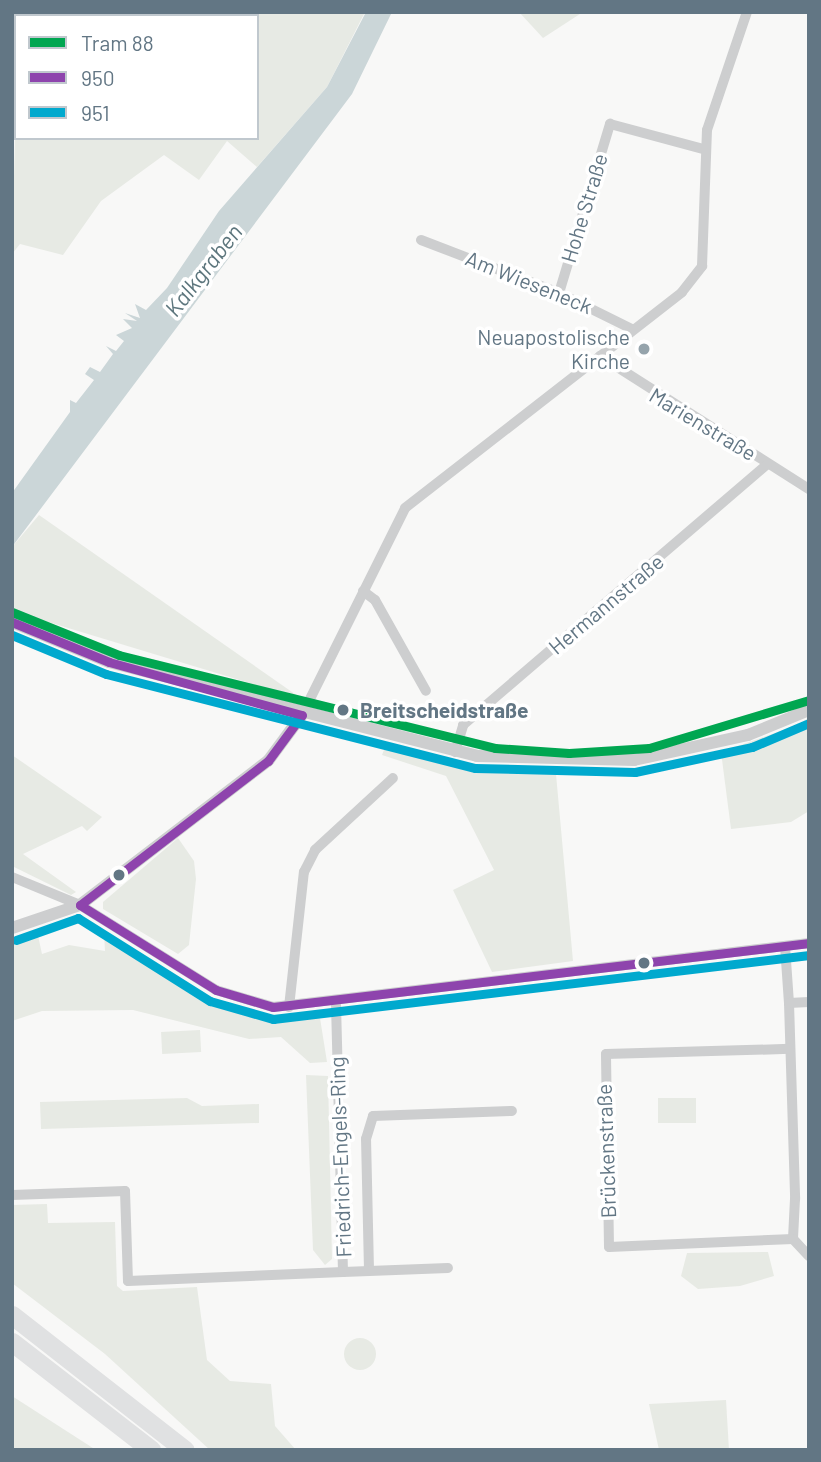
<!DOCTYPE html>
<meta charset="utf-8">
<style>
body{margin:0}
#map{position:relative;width:821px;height:1462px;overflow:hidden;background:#f8f8f7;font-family:Barlow,sans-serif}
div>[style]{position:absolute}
.green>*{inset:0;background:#e7eae4;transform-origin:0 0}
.round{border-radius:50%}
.water>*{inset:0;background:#cbd6d8}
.minor>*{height:10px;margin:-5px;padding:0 5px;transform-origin:5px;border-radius:5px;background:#cdcecf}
.tertiary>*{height:12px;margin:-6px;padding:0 6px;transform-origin:6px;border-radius:6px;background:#cdcecf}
.motorway>*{height:19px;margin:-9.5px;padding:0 9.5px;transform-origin:9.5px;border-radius:9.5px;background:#e0e1e2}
.bus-1>*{height:9px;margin:-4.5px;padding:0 4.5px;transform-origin:4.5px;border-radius:4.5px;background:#8e44ad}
.bus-2>*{height:9px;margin:-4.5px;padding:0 4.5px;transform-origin:4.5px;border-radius:4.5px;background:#00a9ce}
.tram-1>*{height:9px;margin:-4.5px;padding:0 4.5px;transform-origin:4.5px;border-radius:4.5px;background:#00a651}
.dots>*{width:19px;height:19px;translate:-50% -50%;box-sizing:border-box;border:4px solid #fff;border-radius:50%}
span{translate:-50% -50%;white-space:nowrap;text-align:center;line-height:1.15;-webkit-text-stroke:7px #fff;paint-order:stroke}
.street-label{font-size:21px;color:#627684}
.poi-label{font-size:21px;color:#627684}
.right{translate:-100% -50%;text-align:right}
.stop-label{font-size:21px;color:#627684;font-weight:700}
.left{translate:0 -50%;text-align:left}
.water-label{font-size:23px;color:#5d767d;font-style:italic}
.frame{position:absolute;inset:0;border:14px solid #627684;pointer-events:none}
.legend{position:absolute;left:14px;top:14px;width:245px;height:126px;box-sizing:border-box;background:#fff;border:2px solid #c0c8ce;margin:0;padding:9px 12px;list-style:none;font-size:21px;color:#627684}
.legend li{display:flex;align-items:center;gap:14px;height:35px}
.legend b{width:35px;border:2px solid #c0c8ce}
</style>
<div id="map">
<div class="green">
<i style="clip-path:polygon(52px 12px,365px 12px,327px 87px,257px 167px,227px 141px,199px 180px,164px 155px,101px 201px,63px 255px,20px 244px,12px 254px,16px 99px,16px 138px,257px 138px,257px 16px)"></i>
<i style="clip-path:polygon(519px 12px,583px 12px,543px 38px)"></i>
<i style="clip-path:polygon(39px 515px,302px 699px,22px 614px,12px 607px,12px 547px)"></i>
<i style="clip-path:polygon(809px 721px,809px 811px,791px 822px,731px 829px,721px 752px)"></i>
<i style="clip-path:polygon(387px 742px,469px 765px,556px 774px,573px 961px,492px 972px,453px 890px,494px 870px,446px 776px,382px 755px)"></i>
<i style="clip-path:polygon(12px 755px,102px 817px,87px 831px,82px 826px,23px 854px,76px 892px,71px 895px,12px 866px)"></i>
<i style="clip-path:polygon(178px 838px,194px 861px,196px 879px,189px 945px,178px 954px,103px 909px,103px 902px)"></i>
<i style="clip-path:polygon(37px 931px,42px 954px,69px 945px,105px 951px,104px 933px,221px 1004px,263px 1015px,320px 1018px,327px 1062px,310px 1063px,281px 1037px,249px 1039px,133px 1010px,42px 1011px,12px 1021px,12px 937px)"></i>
<i style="left:200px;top:1030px;width:22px;height:39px;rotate:87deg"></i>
<i style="clip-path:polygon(306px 1075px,328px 1076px,332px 1259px,325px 1265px,313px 1250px)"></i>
<i style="clip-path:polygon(187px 1098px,202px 1106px,259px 1104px,259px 1123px,41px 1129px,40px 1102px)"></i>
<i style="left:696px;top:1098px;width:25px;height:38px;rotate:90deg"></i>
<i style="clip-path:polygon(47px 1204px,48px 1223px,115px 1222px,117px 1286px,123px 1291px,197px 1287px,207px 1360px,230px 1381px,271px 1384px,275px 1426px,296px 1450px,210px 1450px,105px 1354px,12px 1283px,12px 1205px)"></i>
<i style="clip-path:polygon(768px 1252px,774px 1276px,740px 1286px,698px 1289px,681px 1276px,687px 1253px)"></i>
<i class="round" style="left:344px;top:1338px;width:32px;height:32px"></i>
<i style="clip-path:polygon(12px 1396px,96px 1450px,12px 1450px)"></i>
<i style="clip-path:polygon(726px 1400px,729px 1450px,659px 1450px,649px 1404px)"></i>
</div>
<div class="water">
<i style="clip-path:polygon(366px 12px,392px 12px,352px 94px,12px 547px,12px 493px,70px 412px,70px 400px,76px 403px,94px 380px,85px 374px,90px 367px,100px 372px,113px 354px,106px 346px,116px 351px,124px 341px,116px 335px,132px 328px,123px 319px,137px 321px,125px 313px,140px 318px,135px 304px,146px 310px,167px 288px,219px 211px,327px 87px)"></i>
</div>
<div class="minor">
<i style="left:37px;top:16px;width:4px;rotate:-76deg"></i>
<i style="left:12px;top:82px;width:10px;rotate:-66deg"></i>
<i style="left:421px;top:240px;width:148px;rotate:21deg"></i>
<i style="left:559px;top:293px;width:81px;rotate:26.3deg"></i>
<i style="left:559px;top:293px;width:177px;rotate:-73.2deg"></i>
<i style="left:610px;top:124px;width:96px;rotate:15deg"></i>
<i style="left:600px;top:356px;width:248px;rotate:32.5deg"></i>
<i style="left:363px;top:591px;width:15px;rotate:37deg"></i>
<i style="left:375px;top:600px;width:104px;rotate:60.7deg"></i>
<i style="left:302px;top:715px;width:231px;rotate:-63.5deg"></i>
<i style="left:405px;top:508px;width:351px;rotate:-37.9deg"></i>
<i style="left:682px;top:292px;width:33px;rotate:-52deg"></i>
<i style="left:702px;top:266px;width:136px;rotate:-87.9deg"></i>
<i style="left:707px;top:130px;width:125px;rotate:-71.3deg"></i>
<i style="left:455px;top:752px;width:28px;rotate:-73deg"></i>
<i style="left:463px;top:725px;width:401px;rotate:-40.6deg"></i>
<i style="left:12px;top:877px;width:74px;rotate:22.4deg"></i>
<i style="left:80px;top:905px;width:160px;rotate:32deg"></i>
<i style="left:216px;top:990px;width:59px;rotate:16.6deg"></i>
<i style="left:273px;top:1007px;width:540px;rotate:-6.81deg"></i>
<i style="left:785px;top:946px;width:57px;rotate:86deg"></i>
<i style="left:789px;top:1003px;width:196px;rotate:88.2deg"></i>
<i style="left:795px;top:1199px;width:40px;rotate:92.9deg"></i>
<i style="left:793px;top:1239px;width:184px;rotate:177.5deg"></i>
<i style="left:609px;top:1247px;width:193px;rotate:-90.9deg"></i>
<i style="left:606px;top:1054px;width:184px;rotate:-1.6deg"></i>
<i style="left:789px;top:1003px;width:20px;rotate:-3deg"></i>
<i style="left:289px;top:1007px;width:136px;rotate:-83.7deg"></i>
<i style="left:304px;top:872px;width:25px;rotate:-63deg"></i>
<i style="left:315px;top:850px;width:106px;rotate:-42.7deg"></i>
<i style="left:12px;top:1195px;width:113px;rotate:-2deg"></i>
<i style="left:125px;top:1191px;width:90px;rotate:88.1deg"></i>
<i style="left:128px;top:1281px;width:215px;rotate:-2.4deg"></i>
<i style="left:343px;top:1272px;width:270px;rotate:-91.5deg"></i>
<i style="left:793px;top:1239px;width:23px;rotate:47deg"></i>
<i style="left:369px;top:1270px;width:131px;rotate:-91.3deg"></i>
<i style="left:366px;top:1139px;width:24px;rotate:-73deg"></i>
<i style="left:373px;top:1116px;width:139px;rotate:-2.1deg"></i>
<i style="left:343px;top:1272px;width:105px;rotate:-2.2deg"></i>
</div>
<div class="tertiary">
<i style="left:12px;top:622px;width:105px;rotate:22.4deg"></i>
<i style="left:109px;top:662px;width:380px;rotate:14.3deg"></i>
<i style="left:477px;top:756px;width:157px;rotate:1.5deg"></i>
<i style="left:634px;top:760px;width:117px;rotate:-12.4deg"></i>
<i style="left:748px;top:735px;width:66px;rotate:-22.3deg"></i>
<i style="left:12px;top:928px;width:72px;rotate:-18.7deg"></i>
<i style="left:80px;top:905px;width:237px;rotate:-37.5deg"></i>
<i style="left:268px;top:761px;width:57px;rotate:-53.5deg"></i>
</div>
<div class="motorway">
<i style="left:12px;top:1315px;width:219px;rotate:38deg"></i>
<i style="left:12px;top:1342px;width:176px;rotate:37.8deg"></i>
</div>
<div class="bus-1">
<i style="left:12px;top:622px;width:105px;rotate:22.4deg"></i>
<i style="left:109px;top:662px;width:200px;rotate:15.4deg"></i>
<i style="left:80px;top:905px;width:160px;rotate:32deg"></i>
<i style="left:216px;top:990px;width:59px;rotate:16.6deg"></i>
<i style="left:273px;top:1007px;width:540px;rotate:-6.81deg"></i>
<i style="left:80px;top:905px;width:237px;rotate:-37.5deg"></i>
<i style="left:268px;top:761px;width:57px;rotate:-53.5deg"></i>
</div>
<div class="bus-2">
<i style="left:12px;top:635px;width:102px;rotate:22.5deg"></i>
<i style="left:106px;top:674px;width:381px;rotate:14.3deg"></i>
<i style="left:475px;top:768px;width:160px;rotate:1.4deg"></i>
<i style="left:635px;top:772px;width:120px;rotate:-12.1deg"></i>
<i style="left:752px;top:747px;width:62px;rotate:-22.8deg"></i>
<i style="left:16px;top:940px;width:66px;rotate:-19.5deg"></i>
<i style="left:78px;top:918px;width:156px;rotate:32.2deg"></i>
<i style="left:210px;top:1001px;width:66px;rotate:15.9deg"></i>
<i style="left:273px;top:1019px;width:540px;rotate:-6.81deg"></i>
</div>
<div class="tram-1">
<i style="left:12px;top:612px;width:115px;rotate:21.9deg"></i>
<i style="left:119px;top:655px;width:387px;rotate:13.9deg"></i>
<i style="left:495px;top:748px;width:74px;rotate:3.9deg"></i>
<i style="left:569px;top:753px;width:80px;rotate:-3.6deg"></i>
<i style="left:649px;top:748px;width:167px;rotate:-16.7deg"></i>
</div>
<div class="dots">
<i style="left:644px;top:349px;background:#96a4ac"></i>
<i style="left:343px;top:710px;background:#627684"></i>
<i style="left:119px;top:875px;background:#627684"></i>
<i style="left:644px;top:963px;background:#627684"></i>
</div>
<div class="street-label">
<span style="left:584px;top:208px;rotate:-73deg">Hohe Straße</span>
<span style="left:529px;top:282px;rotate:22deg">Am Wieseneck</span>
<span style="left:703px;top:424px;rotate:31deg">Marienstraße</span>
<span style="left:606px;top:604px;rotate:-40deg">Hermannstraße</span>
<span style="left:606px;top:1151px;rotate:-92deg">Brückenstraße</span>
<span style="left:340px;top:1157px;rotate:-92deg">Friedrich-Engels-Ring</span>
</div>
<div class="poi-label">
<span class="right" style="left:630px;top:349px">Neuapostolische<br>Kirche</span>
</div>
<div class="stop-label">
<span class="left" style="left:360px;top:710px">Breitscheidstraße</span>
</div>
<div class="water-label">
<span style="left:203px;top:270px;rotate:-52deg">Kalkgraben</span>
</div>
<div class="frame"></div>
<ul class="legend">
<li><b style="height:9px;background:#00a651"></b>Tram 88</li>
<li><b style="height:9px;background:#8e44ad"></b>950</li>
<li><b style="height:9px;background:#00a9ce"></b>951</li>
</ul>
</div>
